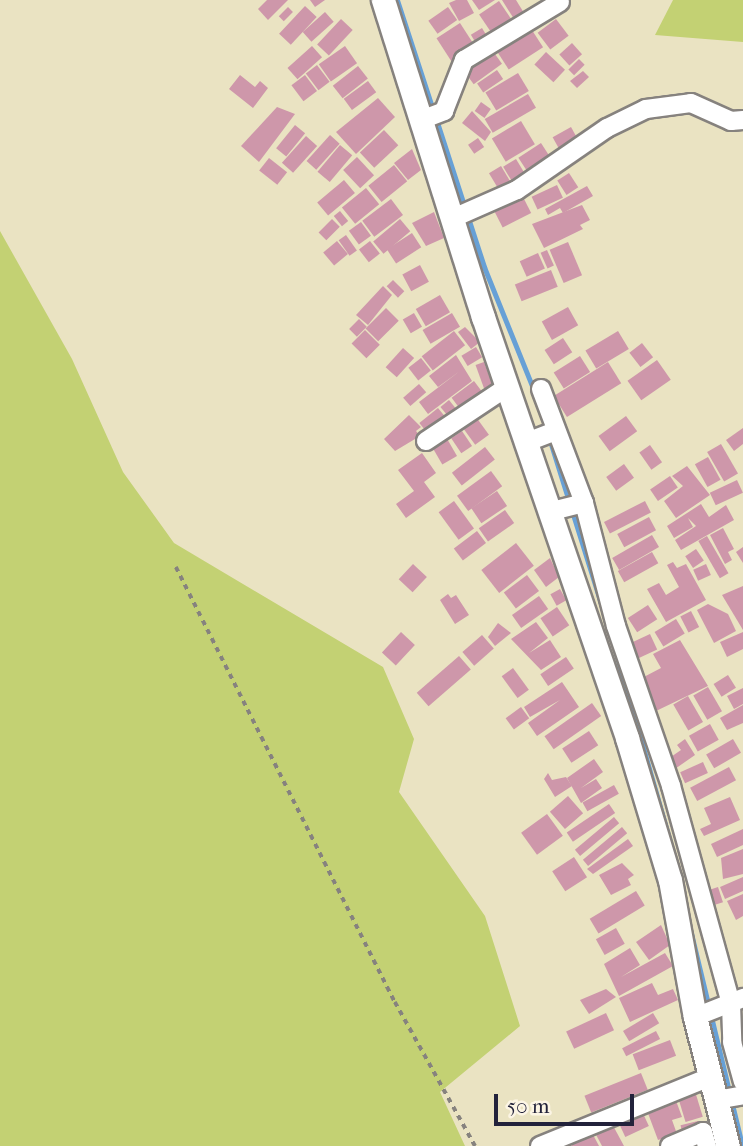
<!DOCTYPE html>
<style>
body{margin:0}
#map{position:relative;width:743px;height:1146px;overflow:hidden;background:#eae3c2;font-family:"IM FELL French Canon",serif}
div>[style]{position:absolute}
.green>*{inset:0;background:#c3d173}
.stream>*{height:5px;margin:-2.5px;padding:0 2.5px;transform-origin:2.5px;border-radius:2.5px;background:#67a0d6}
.building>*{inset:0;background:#ce97aa;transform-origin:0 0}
.path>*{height:3.5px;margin-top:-1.75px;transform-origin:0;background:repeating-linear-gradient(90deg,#86827e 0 5px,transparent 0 10px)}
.roads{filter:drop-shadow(2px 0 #86827e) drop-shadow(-2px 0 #86827e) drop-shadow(0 2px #86827e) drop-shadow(0 -2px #86827e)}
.minor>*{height:18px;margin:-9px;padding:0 9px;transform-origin:9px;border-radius:9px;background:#fff}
.tertiary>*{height:23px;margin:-11.5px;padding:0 11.5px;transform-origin:11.5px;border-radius:11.5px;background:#fff}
span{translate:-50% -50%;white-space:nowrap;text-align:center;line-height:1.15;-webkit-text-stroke:5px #fcf5e5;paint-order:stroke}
.scale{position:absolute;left:494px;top:1094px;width:140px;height:32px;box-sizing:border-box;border:4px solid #22223b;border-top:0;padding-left:9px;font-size:21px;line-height:24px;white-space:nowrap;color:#22223b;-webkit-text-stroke:5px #fcf5e5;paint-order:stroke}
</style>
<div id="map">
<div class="green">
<i style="clip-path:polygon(673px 0,743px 0,743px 42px,655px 35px)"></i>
<i style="clip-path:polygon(0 231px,72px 359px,123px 472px,174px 543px,383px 667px,414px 739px,399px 792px,485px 916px,520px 1026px,440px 1092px,465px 1146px,0 1146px)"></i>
</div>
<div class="stream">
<i style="left:397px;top:0;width:116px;rotate:71.9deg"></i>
<i style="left:436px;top:119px;width:156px;rotate:72deg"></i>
<i style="left:484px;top:267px;width:136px;rotate:68deg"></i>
<i style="left:540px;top:409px;width:221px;rotate:72.6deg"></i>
<i style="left:613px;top:643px;width:207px;rotate:74deg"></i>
<i style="left:691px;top:933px;width:219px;rotate:76.5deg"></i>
</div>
<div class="building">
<i style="clip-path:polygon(267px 0,288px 0,268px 20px,258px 9px)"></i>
<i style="clip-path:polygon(310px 0,325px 0,315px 7px)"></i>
<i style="clip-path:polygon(456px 0,467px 0,474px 13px,459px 21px,449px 3px)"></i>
<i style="clip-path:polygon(472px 0,495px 0,479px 10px)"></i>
<i style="clip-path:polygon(502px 0,516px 0,524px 13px,514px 19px)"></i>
<i style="left:499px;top:1px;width:22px;height:24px;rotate:56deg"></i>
<i style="left:305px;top:6px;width:16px;height:38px;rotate:43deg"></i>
<i style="left:288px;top:7px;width:7px;height:13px;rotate:45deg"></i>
<i style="left:448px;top:7px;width:16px;height:24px;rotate:55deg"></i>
<i style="left:325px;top:12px;width:13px;height:30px;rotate:48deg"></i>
<i style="left:341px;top:19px;width:16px;height:35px;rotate:43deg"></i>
<i style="left:556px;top:19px;width:21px;height:23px;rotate:53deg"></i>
<i style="left:460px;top:23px;width:27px;height:28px;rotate:57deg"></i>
<i style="left:530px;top:27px;width:24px;height:41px;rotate:57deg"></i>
<i style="left:482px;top:28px;width:12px;height:13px;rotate:59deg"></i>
<i style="left:572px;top:43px;width:15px;height:17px;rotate:48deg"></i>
<i style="left:312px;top:46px;width:15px;height:33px;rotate:48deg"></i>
<i style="left:345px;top:46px;width:21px;height:32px;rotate:55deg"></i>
<i style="left:492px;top:50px;width:17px;height:35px;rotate:54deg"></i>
<i style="left:546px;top:52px;width:26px;height:17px;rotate:43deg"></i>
<i style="left:579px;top:59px;width:8px;height:15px;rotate:45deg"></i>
<i style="left:317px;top:65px;width:21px;height:14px;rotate:53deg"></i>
<i style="left:358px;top:66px;width:16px;height:32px;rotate:52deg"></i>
<i style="left:497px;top:70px;width:11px;height:24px;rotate:56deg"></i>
<i style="clip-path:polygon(583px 71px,589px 77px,577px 88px,570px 81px)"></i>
<i style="left:518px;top:73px;width:21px;height:38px;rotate:59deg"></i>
<i style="clip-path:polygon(240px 75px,255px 87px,260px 81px,268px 88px,253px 108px,229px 89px)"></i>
<i style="left:305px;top:75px;width:20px;height:17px;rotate:53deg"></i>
<i style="left:368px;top:81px;width:14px;height:30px;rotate:54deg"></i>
<i style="left:528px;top:94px;width:16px;height:50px;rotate:60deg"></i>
<i style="clip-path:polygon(378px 98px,395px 117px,356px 154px,336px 132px)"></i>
<i style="left:481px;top:102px;width:12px;height:11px;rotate:35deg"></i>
<i style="clip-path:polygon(277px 107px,295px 114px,259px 162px,241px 146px)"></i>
<i style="clip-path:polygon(472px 111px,491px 132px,485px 141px,462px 123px)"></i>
<i style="left:521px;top:121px;width:27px;height:34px;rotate:59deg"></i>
<i style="left:295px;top:125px;width:13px;height:30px;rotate:39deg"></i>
<i style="left:571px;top:127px;width:18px;height:21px;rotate:61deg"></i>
<i style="left:384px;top:130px;width:21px;height:33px;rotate:47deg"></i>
<i style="left:330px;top:135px;width:13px;height:35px;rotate:42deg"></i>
<i style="left:306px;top:136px;width:15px;height:36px;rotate:42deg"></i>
<i style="left:478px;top:138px;width:11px;height:12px;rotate:56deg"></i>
<i style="left:541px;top:143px;width:24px;height:27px;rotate:57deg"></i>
<i style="left:340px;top:145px;width:16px;height:35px;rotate:40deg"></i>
<i style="clip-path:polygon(412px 149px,421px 170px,408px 180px,394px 163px)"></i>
<i style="left:357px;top:157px;width:25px;height:19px;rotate:47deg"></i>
<i style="left:269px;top:158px;width:23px;height:16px;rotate:38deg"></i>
<i style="left:516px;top:159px;width:17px;height:15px;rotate:59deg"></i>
<i style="left:394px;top:165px;width:21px;height:33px;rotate:51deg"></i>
<i style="left:501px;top:166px;width:21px;height:14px;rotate:59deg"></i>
<i style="left:569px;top:173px;width:17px;height:14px;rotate:57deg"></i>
<i style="left:344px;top:180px;width:17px;height:35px;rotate:50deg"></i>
<i style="left:557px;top:185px;width:14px;height:28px;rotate:65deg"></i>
<i style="clip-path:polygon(587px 186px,593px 196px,563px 213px,560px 208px,548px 215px,545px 209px)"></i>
<i style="left:366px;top:188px;width:21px;height:31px;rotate:51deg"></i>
<i style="left:523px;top:197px;width:18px;height:32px;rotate:63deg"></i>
<i style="left:391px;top:199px;width:20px;height:36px;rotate:53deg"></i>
<i style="clip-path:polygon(582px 205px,590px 220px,580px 225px,583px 229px,544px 248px,532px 224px)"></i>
<i style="left:340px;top:211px;width:13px;height:8px;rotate:51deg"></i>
<i style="clip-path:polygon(434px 212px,444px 238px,426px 246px,412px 223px)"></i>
<i style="left:332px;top:219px;width:11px;height:19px;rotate:45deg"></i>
<i style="left:400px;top:219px;width:16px;height:35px;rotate:50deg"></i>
<i style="left:361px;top:222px;width:17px;height:15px;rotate:54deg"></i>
<i style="left:412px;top:233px;width:17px;height:30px;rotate:57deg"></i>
<i style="left:346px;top:235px;width:19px;height:9px;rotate:55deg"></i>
<i style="left:337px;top:241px;width:17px;height:18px;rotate:50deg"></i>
<i style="left:370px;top:241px;width:16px;height:14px;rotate:52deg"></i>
<i style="left:568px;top:242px;width:36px;height:20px;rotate:67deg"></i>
<i style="left:547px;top:250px;width:17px;height:7px;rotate:66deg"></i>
<i style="left:538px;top:253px;width:17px;height:20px;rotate:66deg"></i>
<i style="left:420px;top:265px;width:19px;height:20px;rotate:62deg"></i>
<i style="left:551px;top:270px;width:18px;height:39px;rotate:68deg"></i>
<i style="left:393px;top:280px;width:16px;height:9px;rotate:45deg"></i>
<i style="clip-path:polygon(383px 286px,392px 295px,368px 325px,356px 315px)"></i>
<i style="left:440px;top:295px;width:20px;height:28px;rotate:60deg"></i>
<i style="left:568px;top:307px;width:21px;height:30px;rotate:61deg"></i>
<i style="left:386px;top:308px;width:18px;height:29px;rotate:45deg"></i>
<i style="left:414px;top:313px;width:16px;height:13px;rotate:60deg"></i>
<i style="left:452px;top:313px;width:16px;height:34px;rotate:60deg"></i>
<i style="left:359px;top:319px;width:11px;height:14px;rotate:45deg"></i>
<i style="clip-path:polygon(465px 327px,480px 342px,471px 349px,458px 332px)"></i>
<i style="left:365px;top:330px;width:21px;height:19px;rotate:45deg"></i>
<i style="left:454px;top:331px;width:18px;height:41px;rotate:52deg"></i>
<i style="left:618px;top:331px;width:21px;height:38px;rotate:59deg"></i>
<i style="left:563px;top:338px;width:17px;height:22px;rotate:57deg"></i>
<i style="left:642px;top:343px;width:18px;height:16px;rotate:52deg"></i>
<i style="left:476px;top:347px;width:12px;height:17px;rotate:59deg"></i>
<i style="left:403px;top:348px;width:15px;height:26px;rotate:42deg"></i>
<i style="clip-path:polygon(456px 355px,472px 381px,428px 414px,419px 402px,460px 371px,438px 387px,429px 376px)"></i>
<i style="left:580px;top:356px;width:19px;height:31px;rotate:58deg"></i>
<i style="left:421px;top:358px;width:16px;height:16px;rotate:52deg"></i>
<i style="left:657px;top:360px;width:24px;height:36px;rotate:55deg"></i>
<i style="left:484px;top:362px;width:27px;height:9px;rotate:70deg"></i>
<i style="left:608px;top:362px;width:25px;height:64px;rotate:58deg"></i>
<i style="left:474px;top:381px;width:15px;height:28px;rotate:53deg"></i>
<i style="left:419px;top:384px;width:11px;height:21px;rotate:49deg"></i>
<i style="left:449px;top:400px;width:14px;height:11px;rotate:51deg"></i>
<i style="left:438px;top:408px;width:13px;height:24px;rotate:51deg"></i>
<i style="clip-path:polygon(409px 415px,421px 427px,416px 431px,420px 436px,395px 451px,384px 439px)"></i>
<i style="left:626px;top:416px;width:19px;height:34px;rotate:54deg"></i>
<i style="left:476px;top:417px;width:22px;height:17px;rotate:54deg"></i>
<i style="clip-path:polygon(743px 428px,743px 444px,734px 451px,726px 440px)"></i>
<i style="left:462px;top:431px;width:18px;height:13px;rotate:56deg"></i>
<i style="left:446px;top:437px;width:22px;height:17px;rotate:60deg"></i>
<i style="left:721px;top:444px;width:34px;height:16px;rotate:60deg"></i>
<i style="left:650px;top:445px;width:21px;height:13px;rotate:55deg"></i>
<i style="left:485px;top:447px;width:16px;height:42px;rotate:52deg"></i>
<i style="clip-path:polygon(422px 453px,436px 473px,424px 482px,435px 497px,406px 518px,396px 504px,414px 491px,398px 470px)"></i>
<i style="left:708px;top:457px;width:26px;height:15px;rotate:61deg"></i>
<i style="left:624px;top:464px;width:17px;height:22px;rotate:54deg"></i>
<i style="clip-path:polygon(687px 466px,710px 495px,676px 518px,664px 501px,683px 486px,672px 476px)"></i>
<i style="left:491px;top:471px;width:19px;height:42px;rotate:54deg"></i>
<i style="left:670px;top:476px;width:14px;height:24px;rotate:56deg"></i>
<i style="left:737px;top:480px;width:14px;height:30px;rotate:65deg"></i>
<i style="left:497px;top:491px;width:18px;height:31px;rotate:56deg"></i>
<i style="left:454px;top:501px;width:34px;height:19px;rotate:54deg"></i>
<i style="left:645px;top:501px;width:13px;height:46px;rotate:63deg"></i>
<i style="clip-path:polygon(701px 504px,709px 517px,726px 505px,734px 520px,681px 550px,675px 540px,696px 526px,688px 518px,693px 527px,674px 538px,667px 526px)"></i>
<i style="left:505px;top:510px;width:16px;height:32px;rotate:55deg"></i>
<i style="left:649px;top:517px;width:15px;height:36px;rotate:62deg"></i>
<i style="clip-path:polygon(723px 528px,734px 549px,728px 552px,732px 560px,725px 564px,710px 535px)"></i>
<i style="left:477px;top:531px;width:15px;height:29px;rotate:53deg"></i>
<i style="left:652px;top:535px;width:14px;height:46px;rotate:60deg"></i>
<i style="left:707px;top:536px;width:43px;height:10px;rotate:60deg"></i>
<i style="left:516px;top:543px;width:29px;height:44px;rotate:52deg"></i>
<i style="clip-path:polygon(743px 547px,743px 563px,736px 552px)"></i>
<i style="left:696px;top:549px;width:14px;height:13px;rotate:56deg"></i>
<i style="left:652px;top:552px;width:13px;height:39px;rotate:61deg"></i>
<i style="clip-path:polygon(550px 558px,559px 577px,546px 587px,534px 570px)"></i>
<i style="clip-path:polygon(673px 562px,677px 568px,686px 564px,706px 600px,666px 622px,647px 589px,659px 583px,666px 595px,679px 587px,667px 565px)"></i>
<i style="left:413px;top:564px;width:19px;height:21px;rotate:43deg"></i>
<i style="left:706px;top:564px;width:12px;height:14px;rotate:66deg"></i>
<i style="left:527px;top:575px;width:20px;height:29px;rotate:53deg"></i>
<i style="clip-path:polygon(743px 586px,743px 630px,722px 595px)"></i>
<i style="left:560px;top:589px;width:13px;height:11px;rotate:61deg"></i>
<i style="clip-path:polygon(448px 594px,451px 598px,456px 595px,469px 615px,455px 624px,440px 600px)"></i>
<i style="left:539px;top:596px;width:16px;height:33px;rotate:55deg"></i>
<i style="clip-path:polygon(708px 604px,728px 614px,736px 631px,714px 643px,697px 610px)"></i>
<i style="left:648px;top:605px;width:17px;height:24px;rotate:57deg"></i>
<i style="left:557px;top:607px;width:22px;height:20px;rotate:56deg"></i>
<i style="left:691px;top:611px;width:18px;height:12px;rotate:63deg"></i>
<i style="left:676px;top:619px;width:17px;height:25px;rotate:59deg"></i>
<i style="clip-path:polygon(536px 622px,548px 638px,529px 653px,550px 640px,561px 657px,541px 670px,511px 639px)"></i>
<i style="clip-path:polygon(498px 623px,511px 633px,495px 646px,488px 637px)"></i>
<i style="left:401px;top:632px;width:19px;height:28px;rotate:43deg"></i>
<i style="clip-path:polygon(743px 632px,743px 649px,727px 657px,720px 642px)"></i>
<i style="left:650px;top:634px;width:17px;height:23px;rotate:65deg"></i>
<i style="left:482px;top:635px;width:18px;height:26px;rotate:49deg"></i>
<i style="clip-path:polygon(680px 640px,708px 686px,656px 711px,640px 679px,661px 668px,653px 654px)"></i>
<i style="left:459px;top:656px;width:18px;height:56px;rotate:49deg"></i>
<i style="left:566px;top:657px;width:14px;height:31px;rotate:56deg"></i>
<i style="left:513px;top:668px;width:27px;height:14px;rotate:54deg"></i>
<i style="left:728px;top:675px;width:15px;height:17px;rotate:58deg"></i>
<i style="clip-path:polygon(562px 682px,579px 707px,537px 736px,528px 723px,560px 700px,530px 717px,524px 707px)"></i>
<i style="left:708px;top:687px;width:28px;height:17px;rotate:60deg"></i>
<i style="clip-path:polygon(743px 688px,743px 704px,734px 709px,727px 696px)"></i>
<i style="left:688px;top:696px;width:30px;height:17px;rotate:60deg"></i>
<i style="left:592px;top:703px;width:16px;height:58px;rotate:55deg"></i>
<i style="clip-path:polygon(743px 705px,743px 723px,727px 730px,720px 718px)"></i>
<i style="left:521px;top:707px;width:14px;height:19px;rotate:54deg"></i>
<i style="left:710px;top:724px;width:18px;height:24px;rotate:61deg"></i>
<i style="left:589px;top:731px;width:17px;height:32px;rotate:57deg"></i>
<i style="clip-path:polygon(685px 739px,695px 755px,672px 771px,665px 761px,681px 750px,677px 745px)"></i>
<i style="left:733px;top:739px;width:16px;height:31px;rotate:60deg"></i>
<i style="clip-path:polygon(594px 759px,603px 772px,581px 788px,596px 779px,602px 788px,581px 803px,567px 778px)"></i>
<i style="left:703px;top:762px;width:12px;height:25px;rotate:66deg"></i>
<i style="left:729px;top:767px;width:15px;height:44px;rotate:62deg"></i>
<i style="clip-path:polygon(548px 773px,552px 780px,566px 777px,572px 786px,555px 797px,544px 779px)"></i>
<i style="left:614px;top:785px;width:10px;height:36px;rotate:61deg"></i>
<i style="left:568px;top:796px;width:23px;height:24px;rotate:49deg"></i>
<i style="clip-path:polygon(730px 797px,740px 820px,704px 836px,700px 829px,711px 824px,704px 808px)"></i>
<i style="left:609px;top:804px;width:11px;height:51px;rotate:56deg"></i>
<i style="left:547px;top:814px;width:27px;height:32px;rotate:54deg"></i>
<i style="left:614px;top:817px;width:8px;height:51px;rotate:50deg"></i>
<i style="left:622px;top:827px;width:8px;height:51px;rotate:50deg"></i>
<i style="clip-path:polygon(743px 829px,743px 845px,717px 857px,711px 844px)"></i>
<i style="clip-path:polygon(628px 839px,633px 846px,593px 874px,587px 869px)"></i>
<i style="clip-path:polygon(743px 849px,743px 874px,723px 879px,721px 858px)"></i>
<i style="left:574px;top:857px;width:24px;height:26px;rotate:57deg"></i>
<i style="clip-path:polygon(622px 863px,634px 875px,628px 879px,631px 885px,611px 895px,599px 875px)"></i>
<i style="clip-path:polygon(743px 877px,743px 891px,725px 899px,720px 887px)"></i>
<i style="left:718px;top:887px;width:16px;height:15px;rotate:72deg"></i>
<i style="left:636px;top:891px;width:17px;height:54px;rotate:59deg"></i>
<i style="clip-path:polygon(743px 894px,743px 916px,736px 920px,727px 901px)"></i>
<i style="clip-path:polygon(661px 925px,670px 945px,649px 960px,636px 942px)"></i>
<i style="left:616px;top:928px;width:18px;height:23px;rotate:61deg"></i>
<i style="clip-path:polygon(630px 948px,640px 965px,621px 977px,665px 953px,673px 966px,619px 996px,604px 964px)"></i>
<i style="clip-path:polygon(652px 983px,658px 995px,673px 989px,678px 1000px,630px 1022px,619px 998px)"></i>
<i style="clip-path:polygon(606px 989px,616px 997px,589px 1014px,580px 1000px)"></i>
<i style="left:606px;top:1013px;width:19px;height:44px;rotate:65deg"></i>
<i style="left:653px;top:1013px;width:12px;height:35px;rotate:59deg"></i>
<i style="left:656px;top:1031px;width:9px;height:38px;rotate:63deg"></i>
<i style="left:670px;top:1040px;width:17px;height:40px;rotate:69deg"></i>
<i style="left:641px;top:1073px;width:18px;height:61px;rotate:68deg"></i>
<i style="left:694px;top:1088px;width:30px;height:18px;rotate:73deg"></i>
<i style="clip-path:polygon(675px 1098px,682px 1117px,672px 1120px,677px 1134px,658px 1140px,646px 1108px)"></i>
<i style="left:640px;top:1107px;width:21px;height:26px;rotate:65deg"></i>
<i style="clip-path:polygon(610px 1120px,624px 1146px,602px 1146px,593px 1129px)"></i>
<i style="left:698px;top:1121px;width:8px;height:18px;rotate:76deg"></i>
<i style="clip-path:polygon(590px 1129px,599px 1146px,572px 1146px,569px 1140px)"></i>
</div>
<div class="path">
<i style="left:176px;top:567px;width:487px;rotate:63.3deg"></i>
<i style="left:395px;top:1002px;width:165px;rotate:60.9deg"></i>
</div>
<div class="roads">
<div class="minor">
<i style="left:421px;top:120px;width:25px;rotate:-21deg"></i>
<i style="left:444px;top:111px;width:55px;rotate:-68.6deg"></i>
<i style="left:464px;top:60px;width:112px;rotate:-31.1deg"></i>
<i style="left:451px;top:219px;width:72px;rotate:-23.7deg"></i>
<i style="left:517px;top:190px;width:109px;rotate:-34.6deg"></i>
<i style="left:607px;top:128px;width:43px;rotate:-26deg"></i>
<i style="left:646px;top:109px;width:45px;rotate:-7.6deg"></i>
<i style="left:691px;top:103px;width:44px;rotate:24.2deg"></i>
<i style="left:731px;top:121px;width:12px;rotate:-5deg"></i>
<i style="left:541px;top:389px;width:122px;rotate:69.3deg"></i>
<i style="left:584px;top:503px;width:127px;rotate:75.4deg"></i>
<i style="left:616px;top:626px;width:169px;rotate:71deg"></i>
<i style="left:671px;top:786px;width:226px;rotate:74.6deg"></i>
<i style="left:731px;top:1004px;width:38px;rotate:88deg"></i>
<i style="left:732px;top:1042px;width:41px;rotate:74.6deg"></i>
<i style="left:426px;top:441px;width:97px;rotate:-33.7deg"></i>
<i style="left:527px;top:442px;width:30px;rotate:-21deg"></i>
<i style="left:552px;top:511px;width:33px;rotate:-14deg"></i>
<i style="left:695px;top:1017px;width:52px;rotate:-21.6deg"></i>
<i style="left:716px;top:1100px;width:27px;rotate:-10deg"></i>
<i style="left:540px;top:1146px;width:183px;rotate:-22.1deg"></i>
<i style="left:670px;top:1146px;width:36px;rotate:-23deg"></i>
<i style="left:703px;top:1132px;width:15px;rotate:74deg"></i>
</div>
<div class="tertiary">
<i style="left:383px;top:0;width:332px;rotate:72.5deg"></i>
<i style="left:483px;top:317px;width:445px;rotate:71.1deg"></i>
<i style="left:627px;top:738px;width:148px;rotate:73.2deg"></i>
<i style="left:670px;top:880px;width:139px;rotate:79.7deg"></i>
<i style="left:695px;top:1017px;width:133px;rotate:75.7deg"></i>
</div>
</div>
<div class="scale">50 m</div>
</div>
